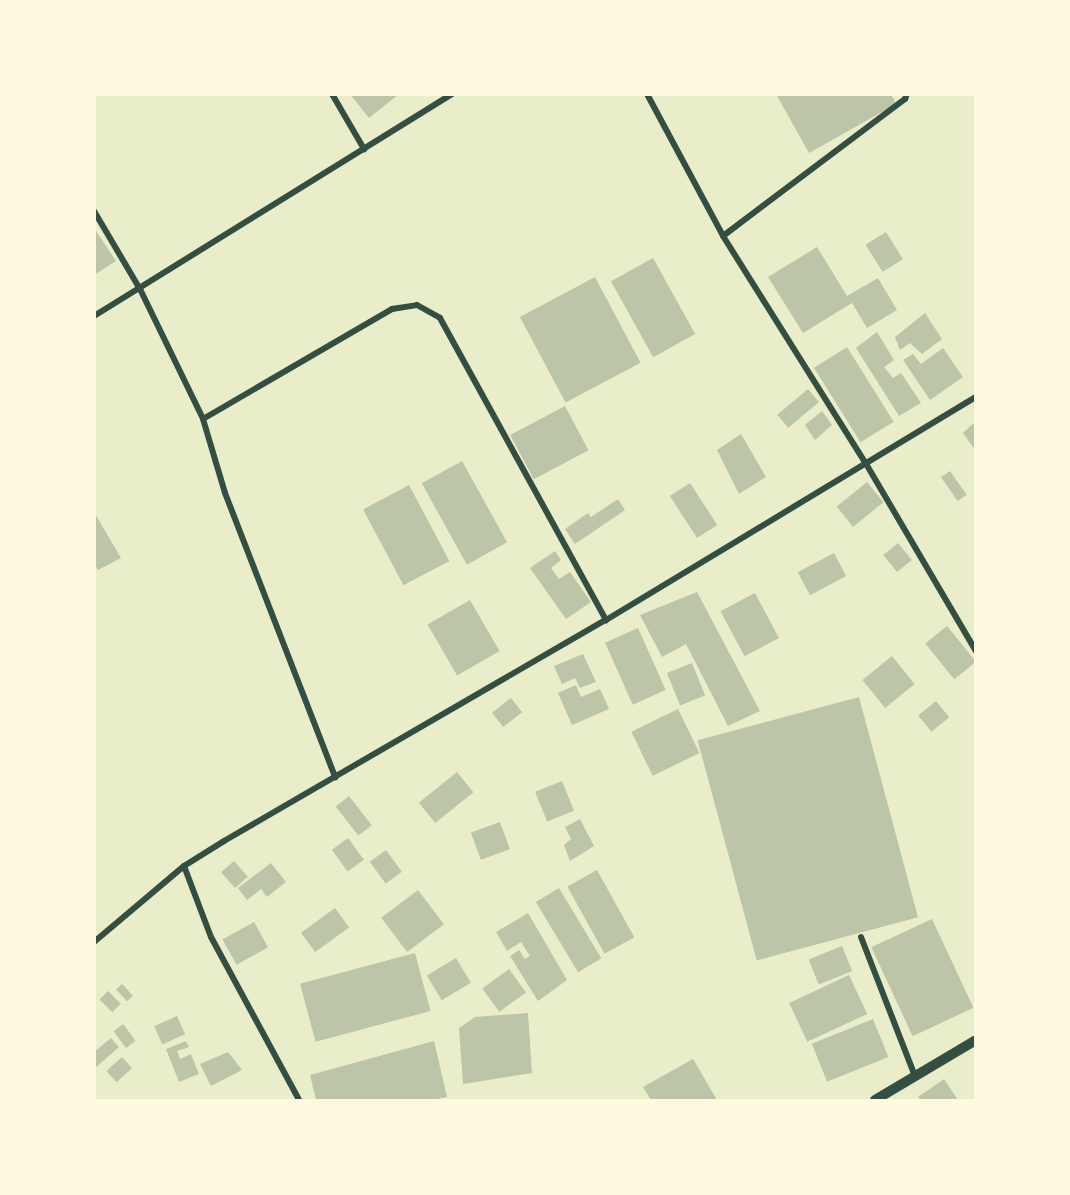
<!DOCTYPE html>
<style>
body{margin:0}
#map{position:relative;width:1070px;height:1195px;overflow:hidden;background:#e9edc9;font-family:Inter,sans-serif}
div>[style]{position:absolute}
.building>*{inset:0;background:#bcc5a7;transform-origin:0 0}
.minor>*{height:6px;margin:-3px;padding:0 3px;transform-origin:3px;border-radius:3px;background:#344e41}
.tertiary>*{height:10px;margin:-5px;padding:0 5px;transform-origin:5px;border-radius:5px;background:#344e41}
span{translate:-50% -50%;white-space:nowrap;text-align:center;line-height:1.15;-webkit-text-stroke:5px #fefae0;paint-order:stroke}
.frame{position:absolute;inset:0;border:96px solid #fefae0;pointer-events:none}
</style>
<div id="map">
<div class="building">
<i style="clip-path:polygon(350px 94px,399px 94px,369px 118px)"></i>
<i style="clip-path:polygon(776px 94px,891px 94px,896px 104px,809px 153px)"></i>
<i style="clip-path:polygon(94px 228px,116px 261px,94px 275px)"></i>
<i style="left:886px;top:232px;width:32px;height:24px;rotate:58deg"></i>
<i style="clip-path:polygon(817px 247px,847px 296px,878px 278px,897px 310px,867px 328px,852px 303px,803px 333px,768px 277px)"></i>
<i style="left:653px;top:258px;width:87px;height:48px;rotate:61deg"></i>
<i style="left:595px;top:277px;width:97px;height:85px;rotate:62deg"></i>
<i style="clip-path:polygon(925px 313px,942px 339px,922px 354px,910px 343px,900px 350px,895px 337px)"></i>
<i style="clip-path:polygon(877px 332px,894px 360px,884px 367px,893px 378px,901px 373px,921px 403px,899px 416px,856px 348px)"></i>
<i style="left:847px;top:347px;width:88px;height:39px;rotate:58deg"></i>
<i style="clip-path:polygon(943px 348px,963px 377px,930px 400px,903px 360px,913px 354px,921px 364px)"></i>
<i style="left:808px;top:389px;width:17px;height:40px;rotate:50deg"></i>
<i style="left:565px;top:406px;width:50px;height:62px;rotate:62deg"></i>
<i style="clip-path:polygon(822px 411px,832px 425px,815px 440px,805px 425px)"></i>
<i style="clip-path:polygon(976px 421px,976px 451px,963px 433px)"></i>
<i style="clip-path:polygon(741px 434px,766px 477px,739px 494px,717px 450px)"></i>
<i style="left:462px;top:461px;width:93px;height:46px;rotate:61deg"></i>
<i style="left:950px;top:471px;width:29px;height:11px;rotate:55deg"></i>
<i style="left:867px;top:482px;width:26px;height:39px;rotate:51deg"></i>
<i style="left:690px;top:483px;width:50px;height:24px;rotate:57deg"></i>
<i style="left:409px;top:485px;width:86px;height:52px;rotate:62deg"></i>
<i style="clip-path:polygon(618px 499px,625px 510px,575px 544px,565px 529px,588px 513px,591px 517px)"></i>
<i style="clip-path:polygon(94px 512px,121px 558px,98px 570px,94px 564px)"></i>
<i style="left:898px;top:543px;width:22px;height:19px;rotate:51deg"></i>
<i style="clip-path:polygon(555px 551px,561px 560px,551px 568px,559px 579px,570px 572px,591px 602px,566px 619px,530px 568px)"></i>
<i style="left:834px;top:553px;width:26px;height:41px;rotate:62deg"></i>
<i style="clip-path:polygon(697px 592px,760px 711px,728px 726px,686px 644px,662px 657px,640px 615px)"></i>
<i style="left:755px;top:593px;width:51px;height:39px;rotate:62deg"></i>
<i style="left:470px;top:600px;width:59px;height:49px;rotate:60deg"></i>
<i style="left:947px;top:626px;width:46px;height:28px;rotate:51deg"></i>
<i style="left:638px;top:628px;width:68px;height:36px;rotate:66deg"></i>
<i style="clip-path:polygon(583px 654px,596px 682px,580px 688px,575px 678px,562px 684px,554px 666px)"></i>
<i style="left:892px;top:656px;width:36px;height:38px;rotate:51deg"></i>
<i style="left:692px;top:663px;width:35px;height:27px;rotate:68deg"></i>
<i style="clip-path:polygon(576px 685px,581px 697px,600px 689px,609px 709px,572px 725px,558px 693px)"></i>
<i style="left:859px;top:697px;width:228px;height:167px;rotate:75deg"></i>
<i style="left:511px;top:698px;width:18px;height:24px;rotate:52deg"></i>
<i style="left:936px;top:701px;width:21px;height:23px;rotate:51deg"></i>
<i style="left:678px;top:709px;width:49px;height:52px;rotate:64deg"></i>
<i style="left:457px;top:772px;width:26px;height:49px;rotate:51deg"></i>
<i style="left:562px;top:781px;width:32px;height:29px;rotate:68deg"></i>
<i style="left:349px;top:796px;width:37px;height:17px;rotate:52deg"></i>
<i style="clip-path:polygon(580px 819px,594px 846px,570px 861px,564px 845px,571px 839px,565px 827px)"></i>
<i style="left:500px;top:822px;width:29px;height:31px;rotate:70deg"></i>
<i style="left:348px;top:838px;width:27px;height:20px;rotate:54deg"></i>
<i style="left:386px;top:850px;width:27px;height:20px;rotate:54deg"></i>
<i style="left:234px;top:861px;width:21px;height:17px;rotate:49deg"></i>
<i style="clip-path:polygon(271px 863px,286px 882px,267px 897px,261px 889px,247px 900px,238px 888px)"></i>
<i style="left:597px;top:870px;width:77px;height:34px;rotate:61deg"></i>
<i style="left:559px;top:888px;width:82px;height:27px;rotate:59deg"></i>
<i style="left:418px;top:890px;width:43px;height:46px;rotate:53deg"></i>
<i style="left:335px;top:908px;width:24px;height:42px;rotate:54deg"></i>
<i style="clip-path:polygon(528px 913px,567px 980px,538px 1001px,510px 956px,519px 950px,525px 959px,530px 956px,521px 942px,507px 951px,496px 932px)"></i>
<i style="left:932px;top:919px;width:98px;height:67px;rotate:65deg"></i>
<i style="left:254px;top:922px;width:29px;height:36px;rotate:61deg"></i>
<i style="left:842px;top:946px;width:27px;height:36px;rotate:68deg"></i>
<i style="left:415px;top:953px;width:60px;height:119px;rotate:75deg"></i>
<i style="left:456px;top:958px;width:29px;height:34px;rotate:59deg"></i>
<i style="left:509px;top:969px;width:29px;height:33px;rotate:54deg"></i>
<i style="left:849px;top:975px;width:43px;height:66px;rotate:65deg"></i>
<i style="left:122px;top:984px;width:16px;height:8px;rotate:47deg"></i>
<i style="left:108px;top:991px;width:18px;height:12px;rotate:45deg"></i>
<i style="clip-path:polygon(528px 1013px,532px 1073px,463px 1084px,459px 1028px,475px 1017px)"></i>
<i style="left:177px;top:1016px;width:20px;height:25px;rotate:66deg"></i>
<i style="left:873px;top:1019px;width:41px;height:66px;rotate:68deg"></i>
<i style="left:123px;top:1024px;width:21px;height:12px;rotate:53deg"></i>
<i style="clip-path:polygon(111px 1038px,119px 1047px,94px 1069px,94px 1052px)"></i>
<i style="clip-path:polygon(186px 1041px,189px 1047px,177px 1051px,180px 1059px,191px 1054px,199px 1074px,179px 1082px,166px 1049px)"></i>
<i style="clip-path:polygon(434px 1041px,447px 1097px,433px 1100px,316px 1100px,310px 1075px)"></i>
<i style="clip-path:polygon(228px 1052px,242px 1070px,211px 1086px,200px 1064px)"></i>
<i style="left:122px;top:1057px;width:15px;height:21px;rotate:48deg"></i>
<i style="clip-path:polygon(693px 1059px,717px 1100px,651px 1100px,643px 1087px)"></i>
<i style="clip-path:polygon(944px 1079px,958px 1100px,921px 1100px,918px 1097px)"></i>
</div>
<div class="minor">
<i style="left:332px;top:94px;width:64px;rotate:59.8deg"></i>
<i style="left:647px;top:94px;width:161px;rotate:61.8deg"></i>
<i style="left:723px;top:236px;width:267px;rotate:57.9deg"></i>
<i style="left:865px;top:462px;width:219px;rotate:59.6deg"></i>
<i style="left:94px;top:211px;width:91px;rotate:59.5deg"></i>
<i style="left:140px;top:289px;width:144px;rotate:64.1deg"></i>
<i style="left:203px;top:419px;width:77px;rotate:73.4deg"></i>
<i style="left:225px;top:493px;width:305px;rotate:68.8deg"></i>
<i style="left:723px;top:236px;width:228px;rotate:-37deg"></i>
<i style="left:905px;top:99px;width:5px;rotate:-68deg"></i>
<i style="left:94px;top:316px;width:421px;rotate:-31.8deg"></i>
<i style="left:203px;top:419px;width:219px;rotate:-30.2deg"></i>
<i style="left:392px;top:309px;width:25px;rotate:-9deg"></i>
<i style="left:417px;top:305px;width:26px;rotate:29deg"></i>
<i style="left:440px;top:318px;width:345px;rotate:61.2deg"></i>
<i style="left:184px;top:866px;width:76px;rotate:69.2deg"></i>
<i style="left:211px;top:937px;width:185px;rotate:61.6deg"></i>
<i style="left:861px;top:937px;width:149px;rotate:68.8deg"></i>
<i style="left:94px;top:942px;width:118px;rotate:-40.2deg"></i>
<i style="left:184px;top:866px;width:47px;rotate:-32deg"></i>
<i style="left:224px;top:841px;width:441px;rotate:-30.1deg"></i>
<i style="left:606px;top:620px;width:432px;rotate:-31.1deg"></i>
</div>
<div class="tertiary">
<i style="left:875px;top:1100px;width:117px;rotate:-30.7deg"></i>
</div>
<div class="frame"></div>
</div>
